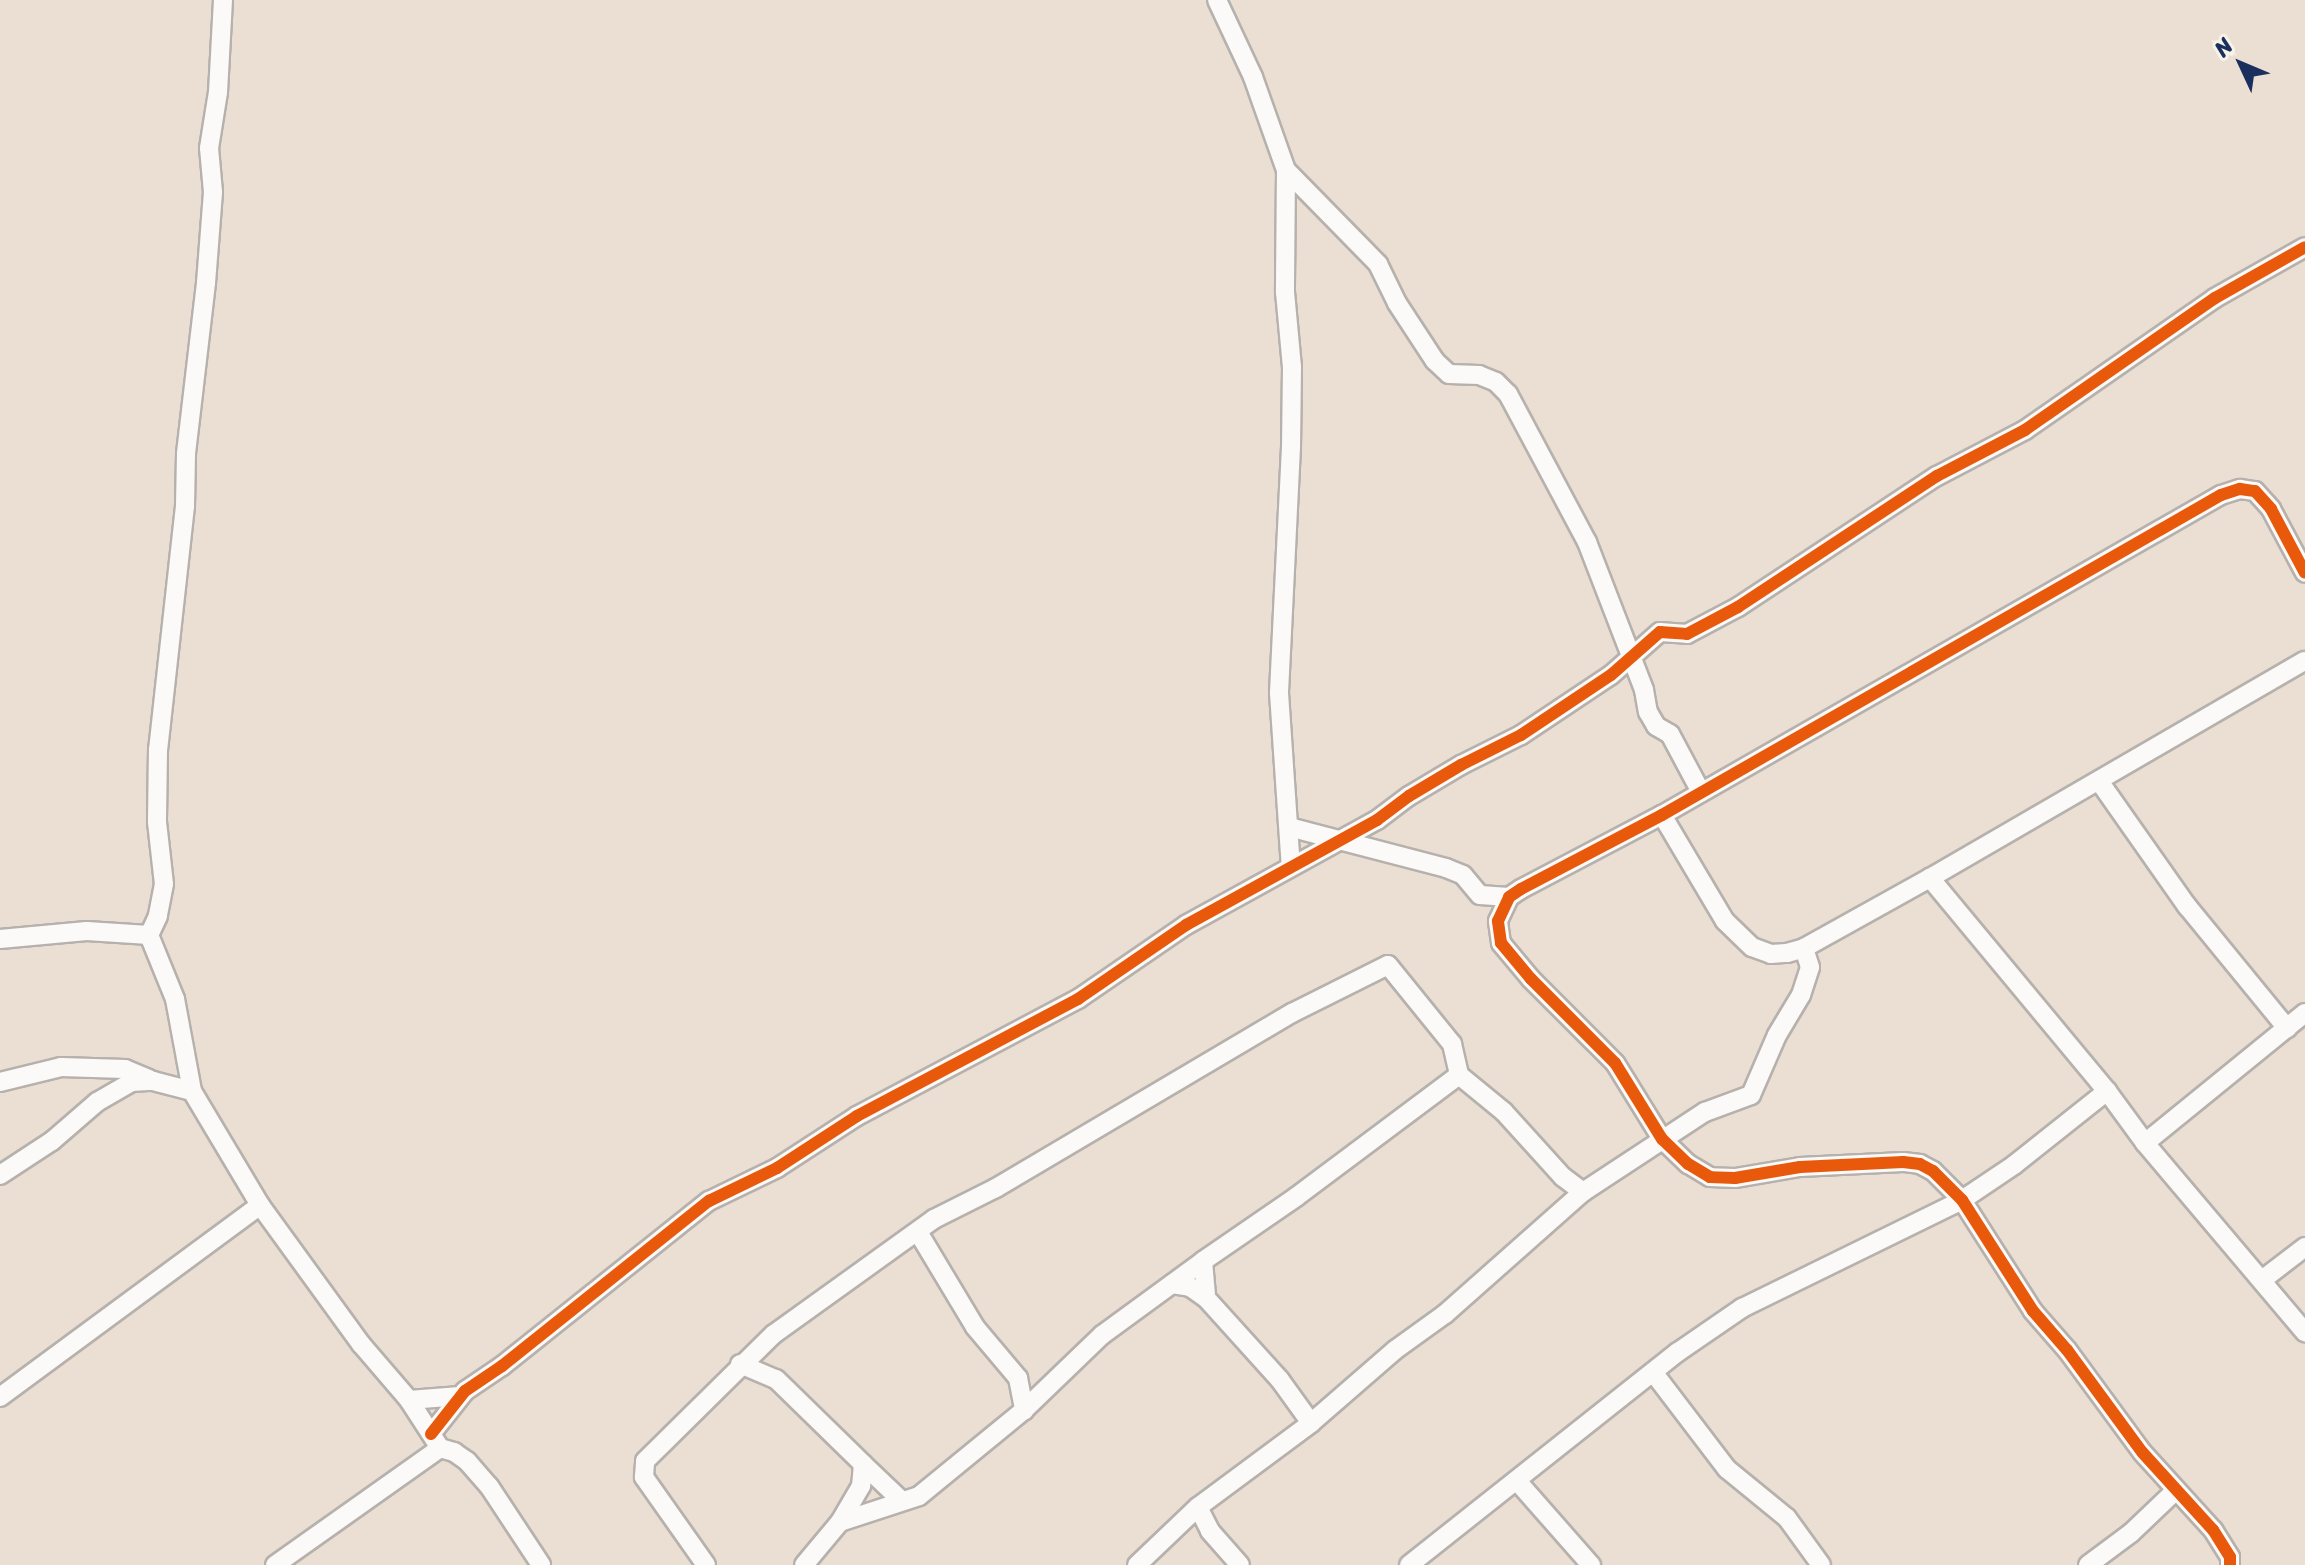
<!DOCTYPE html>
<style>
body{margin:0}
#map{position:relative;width:2305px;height:1565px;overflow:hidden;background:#eadfd2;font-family:Sriracha,sans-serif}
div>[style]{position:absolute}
.roads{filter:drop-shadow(2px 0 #b6b1ad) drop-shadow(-2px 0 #b6b1ad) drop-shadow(0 2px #b6b1ad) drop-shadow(0 -2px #b6b1ad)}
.minor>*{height:18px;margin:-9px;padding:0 9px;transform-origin:9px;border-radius:9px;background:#fcfaf8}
.cycleway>*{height:12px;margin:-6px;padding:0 6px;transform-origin:6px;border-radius:6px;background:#e8590c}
span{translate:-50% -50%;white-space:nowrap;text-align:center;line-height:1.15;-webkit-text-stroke:7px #f7f3e8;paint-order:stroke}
.north{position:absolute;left:2201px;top:24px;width:80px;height:80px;-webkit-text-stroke:6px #f7f3e8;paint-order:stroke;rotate:314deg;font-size:22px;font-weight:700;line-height:32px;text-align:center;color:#1b2f5e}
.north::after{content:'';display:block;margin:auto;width:28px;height:36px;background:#1b2f5e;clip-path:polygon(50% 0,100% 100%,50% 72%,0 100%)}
</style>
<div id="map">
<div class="roads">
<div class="minor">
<i style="left:223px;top:0;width:92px;rotate:93.1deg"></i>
<i style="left:218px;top:92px;width:57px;rotate:99.1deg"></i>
<i style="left:209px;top:148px;width:44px;rotate:84.8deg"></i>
<i style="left:213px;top:192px;width:91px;rotate:94.4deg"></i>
<i style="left:206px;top:283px;width:172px;rotate:96.7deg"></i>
<i style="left:186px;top:454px;width:52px;rotate:91.1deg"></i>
<i style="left:185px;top:506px;width:244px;rotate:96.3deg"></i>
<i style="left:158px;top:749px;width:73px;rotate:90.8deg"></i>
<i style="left:157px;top:822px;width:62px;rotate:83.6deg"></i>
<i style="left:164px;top:884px;width:33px;rotate:101deg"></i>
<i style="left:158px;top:916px;width:21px;rotate:115deg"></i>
<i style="left:149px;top:935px;width:69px;rotate:67.9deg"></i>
<i style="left:175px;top:999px;width:94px;rotate:79.5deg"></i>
<i style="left:192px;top:1091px;width:133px;rotate:59.2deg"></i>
<i style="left:260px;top:1205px;width:172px;rotate:54deg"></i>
<i style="left:361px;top:1344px;width:74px;rotate:49.4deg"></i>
<i style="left:409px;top:1400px;width:57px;rotate:57.1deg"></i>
<i style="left:1217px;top:0;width:85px;rotate:64.9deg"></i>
<i style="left:1253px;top:77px;width:99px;rotate:70.5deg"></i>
<i style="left:1286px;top:170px;width:122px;rotate:90.5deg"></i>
<i style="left:1285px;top:292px;width:75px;rotate:84.7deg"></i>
<i style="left:1292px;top:367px;width:80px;rotate:90.7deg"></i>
<i style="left:1291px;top:447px;width:246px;rotate:92.8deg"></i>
<i style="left:1279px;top:693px;width:174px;rotate:86.1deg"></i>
<i style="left:1286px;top:170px;width:132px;rotate:45.6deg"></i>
<i style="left:1378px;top:264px;width:43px;rotate:64deg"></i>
<i style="left:1397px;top:303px;width:69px;rotate:56.8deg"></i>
<i style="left:1435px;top:361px;width:19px;rotate:43deg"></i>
<i style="left:1449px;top:374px;width:30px;rotate:2deg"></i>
<i style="left:1479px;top:375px;width:18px;rotate:22deg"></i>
<i style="left:1496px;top:382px;width:17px;rotate:45deg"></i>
<i style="left:1508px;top:394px;width:168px;rotate:61.9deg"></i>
<i style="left:1587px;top:542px;width:159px;rotate:68.9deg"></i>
<i style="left:1644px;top:690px;width:22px;rotate:80deg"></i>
<i style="left:1648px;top:712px;width:16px;rotate:60deg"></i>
<i style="left:1656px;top:726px;width:16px;rotate:30deg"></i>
<i style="left:1670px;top:734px;width:66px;rotate:61.9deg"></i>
<i style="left:2099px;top:781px;width:153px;rotate:54.9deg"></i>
<i style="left:2187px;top:906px;width:158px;rotate:50.7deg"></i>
<i style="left:1662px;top:815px;width:123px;rotate:59.3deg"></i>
<i style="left:1725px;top:921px;width:37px;rotate:44deg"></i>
<i style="left:1752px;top:947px;width:20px;rotate:20deg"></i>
<i style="left:1771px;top:954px;width:16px;rotate:-4deg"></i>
<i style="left:1787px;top:953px;width:18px;rotate:-16deg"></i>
<i style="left:1804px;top:948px;width:144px;rotate:-29.1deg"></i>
<i style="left:1930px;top:878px;width:433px;rotate:-30.1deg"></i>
<i style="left:1289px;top:827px;width:162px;rotate:14.6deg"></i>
<i style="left:1446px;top:868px;width:18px;rotate:22deg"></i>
<i style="left:1463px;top:875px;width:26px;rotate:50deg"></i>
<i style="left:1480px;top:895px;width:29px;rotate:4deg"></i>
<i style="left:1930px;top:878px;width:277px;rotate:50.3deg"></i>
<i style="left:2107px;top:1091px;width:64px;rotate:53.8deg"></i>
<i style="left:2145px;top:1143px;width:248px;rotate:49.8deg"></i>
<i style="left:0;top:939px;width:87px;rotate:-5.3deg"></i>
<i style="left:87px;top:931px;width:62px;rotate:3.7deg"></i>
<i style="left:0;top:1082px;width:63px;rotate:-13.8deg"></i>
<i style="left:61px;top:1067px;width:64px;rotate:1.8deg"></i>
<i style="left:125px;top:1069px;width:26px;rotate:23deg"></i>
<i style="left:2145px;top:1143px;width:206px;rotate:-39.1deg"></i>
<i style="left:0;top:1175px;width:62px;rotate:-33.2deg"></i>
<i style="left:52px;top:1141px;width:60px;rotate:-40.9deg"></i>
<i style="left:97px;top:1102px;width:39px;rotate:-30deg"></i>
<i style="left:131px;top:1082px;width:22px;rotate:-3deg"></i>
<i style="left:153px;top:1081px;width:40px;rotate:14.4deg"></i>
<i style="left:918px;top:1232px;width:111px;rotate:59deg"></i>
<i style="left:975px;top:1327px;width:67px;rotate:49.9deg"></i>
<i style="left:1018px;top:1378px;width:33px;rotate:79deg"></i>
<i style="left:1203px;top:1261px;width:113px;rotate:-34.5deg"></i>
<i style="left:1296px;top:1197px;width:204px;rotate:-36.8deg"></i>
<i style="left:1459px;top:1075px;width:58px;rotate:39.4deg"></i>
<i style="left:1504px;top:1112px;width:88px;rotate:47.8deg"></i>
<i style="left:1563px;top:1177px;width:25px;rotate:37deg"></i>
<i style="left:2262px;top:1280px;width:54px;rotate:-37.5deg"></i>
<i style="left:1172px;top:1284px;width:18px;rotate:9deg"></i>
<i style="left:1190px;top:1287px;width:19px;rotate:35deg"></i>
<i style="left:1206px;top:1298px;width:110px;rotate:47.9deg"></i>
<i style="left:1280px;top:1380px;width:53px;rotate:54.2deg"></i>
<i style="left:740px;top:1364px;width:39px;rotate:23deg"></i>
<i style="left:776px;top:1379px;width:122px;rotate:44.3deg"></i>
<i style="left:863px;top:1464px;width:22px;rotate:95deg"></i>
<i style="left:861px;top:1486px;width:42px;rotate:120.3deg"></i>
<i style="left:1653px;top:1372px;width:122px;rotate:52.7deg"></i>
<i style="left:1727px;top:1469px;width:77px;rotate:39.2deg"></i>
<i style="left:1787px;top:1518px;width:58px;rotate:54.1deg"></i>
<i style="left:0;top:1397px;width:323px;rotate:-36.4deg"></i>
<i style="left:409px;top:1400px;width:51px;rotate:-4.5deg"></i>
<i style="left:431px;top:1434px;width:55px;rotate:-51.7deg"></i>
<i style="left:465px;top:1391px;width:45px;rotate:-34deg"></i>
<i style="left:502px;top:1366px;width:265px;rotate:-38.6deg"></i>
<i style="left:709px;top:1201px;width:76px;rotate:-25.9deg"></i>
<i style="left:777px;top:1168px;width:95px;rotate:-33deg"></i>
<i style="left:857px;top:1116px;width:250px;rotate:-27.9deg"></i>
<i style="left:1078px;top:999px;width:131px;rotate:-34.4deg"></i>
<i style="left:1186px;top:925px;width:218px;rotate:-28.8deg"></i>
<i style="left:1377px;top:820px;width:40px;rotate:-37deg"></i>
<i style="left:1409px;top:796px;width:61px;rotate:-30.8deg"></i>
<i style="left:1461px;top:765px;width:67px;rotate:-26.6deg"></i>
<i style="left:1521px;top:735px;width:108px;rotate:-33.7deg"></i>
<i style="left:1611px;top:675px;width:65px;rotate:-41.3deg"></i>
<i style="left:1660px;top:632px;width:27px;rotate:4deg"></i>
<i style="left:1687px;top:634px;width:58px;rotate:-27.9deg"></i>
<i style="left:1738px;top:607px;width:238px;rotate:-33.4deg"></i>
<i style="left:1937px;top:476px;width:99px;rotate:-27.6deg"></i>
<i style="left:2025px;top:430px;width:231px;rotate:-34.8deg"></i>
<i style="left:2215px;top:298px;width:103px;rotate:-29.5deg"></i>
<i style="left:863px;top:1464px;width:54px;rotate:43.5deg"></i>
<i style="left:1518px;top:1482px;width:111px;rotate:48.7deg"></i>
<i style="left:1198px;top:1507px;width:27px;rotate:63deg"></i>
<i style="left:1210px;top:1531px;width:45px;rotate:48.6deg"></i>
<i style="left:275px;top:1565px;width:202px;rotate:-35.3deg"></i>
<i style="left:440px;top:1448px;width:15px;rotate:16deg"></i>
<i style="left:454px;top:1452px;width:16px;rotate:35deg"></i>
<i style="left:467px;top:1461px;width:33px;rotate:49deg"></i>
<i style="left:489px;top:1486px;width:95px;rotate:56.6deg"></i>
<i style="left:706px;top:1565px;width:108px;rotate:-125.2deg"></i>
<i style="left:644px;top:1477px;width:16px;rotate:-86deg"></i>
<i style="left:645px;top:1461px;width:181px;rotate:-44.6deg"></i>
<i style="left:774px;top:1334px;width:197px;rotate:-35.7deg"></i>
<i style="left:934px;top:1219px;width:69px;rotate:-26.6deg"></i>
<i style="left:996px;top:1188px;width:344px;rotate:-30.6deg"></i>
<i style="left:1292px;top:1013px;width:107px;rotate:-26.6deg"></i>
<i style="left:1388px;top:965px;width:102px;rotate:51deg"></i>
<i style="left:1452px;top:1044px;width:32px;rotate:77deg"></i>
<i style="left:804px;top:1565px;width:56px;rotate:-50.1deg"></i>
<i style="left:840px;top:1522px;width:83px;rotate:-18.2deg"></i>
<i style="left:919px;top:1496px;width:136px;rotate:-39.3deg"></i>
<i style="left:1024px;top:1410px;width:108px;rotate:-43.9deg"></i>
<i style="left:1102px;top:1335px;width:125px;rotate:-36.2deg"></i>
<i style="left:1203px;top:1261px;width:37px;rotate:85deg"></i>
<i style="left:1137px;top:1565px;width:84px;rotate:-43.6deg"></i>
<i style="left:1198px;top:1507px;width:141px;rotate:-36.6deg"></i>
<i style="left:1311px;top:1423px;width:111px;rotate:-41deg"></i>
<i style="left:1395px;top:1350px;width:62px;rotate:-35.8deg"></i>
<i style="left:1445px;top:1314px;width:184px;rotate:-41.5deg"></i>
<i style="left:1583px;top:1192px;width:146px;rotate:-33.3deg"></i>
<i style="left:1705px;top:1112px;width:49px;rotate:-20.3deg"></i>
<i style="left:1751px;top:1095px;width:65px;rotate:-66.6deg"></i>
<i style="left:1777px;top:1035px;width:47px;rotate:-59deg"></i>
<i style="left:1801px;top:995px;width:29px;rotate:-72deg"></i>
<i style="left:1810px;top:967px;width:20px;rotate:-108deg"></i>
<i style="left:1409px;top:1565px;width:343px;rotate:-38.4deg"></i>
<i style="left:1678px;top:1352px;width:78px;rotate:-34.5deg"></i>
<i style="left:1742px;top:1308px;width:245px;rotate:-26.1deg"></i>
<i style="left:1962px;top:1200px;width:63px;rotate:-33.9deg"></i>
<i style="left:2014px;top:1165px;width:119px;rotate:-38.5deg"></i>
<i style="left:2088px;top:1565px;width:54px;rotate:-36.7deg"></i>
<i style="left:2131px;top:1533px;width:62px;rotate:-43.7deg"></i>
<i style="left:2230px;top:1565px;width:8px;rotate:-90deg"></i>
<i style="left:2230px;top:1557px;width:32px;rotate:-122deg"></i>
<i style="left:2213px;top:1530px;width:105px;rotate:-132.3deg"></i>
<i style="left:2142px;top:1452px;width:127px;rotate:-126.3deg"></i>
<i style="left:2067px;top:1350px;width:52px;rotate:-131.1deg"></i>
<i style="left:2033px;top:1311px;width:132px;rotate:-122.6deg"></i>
<i style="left:1962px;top:1200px;width:41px;rotate:-135deg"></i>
<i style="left:1933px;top:1171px;width:15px;rotate:-152deg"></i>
<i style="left:1920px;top:1164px;width:17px;rotate:-173deg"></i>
<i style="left:1903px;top:1162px;width:103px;rotate:177.2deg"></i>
<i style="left:1800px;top:1167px;width:66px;rotate:170.4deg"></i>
<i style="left:1735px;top:1178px;width:25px;rotate:-178deg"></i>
<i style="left:1710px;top:1177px;width:26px;rotate:-149deg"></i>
<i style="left:1688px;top:1164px;width:36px;rotate:-136deg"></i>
<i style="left:1662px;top:1139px;width:89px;rotate:-121.7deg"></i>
<i style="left:1615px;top:1063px;width:119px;rotate:-135deg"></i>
<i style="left:1531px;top:979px;width:47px;rotate:-129.8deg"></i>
<i style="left:1501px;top:943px;width:22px;rotate:-98deg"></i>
<i style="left:1498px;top:921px;width:26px;rotate:-65deg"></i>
<i style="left:1509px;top:897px;width:14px;rotate:-34deg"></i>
<i style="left:1521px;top:889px;width:159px;rotate:-27.7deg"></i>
<i style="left:1662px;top:815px;width:644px;rotate:-29.79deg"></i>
<i style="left:2221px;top:495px;width:20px;rotate:-18deg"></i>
<i style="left:2240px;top:489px;width:15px;rotate:8deg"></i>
<i style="left:2255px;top:491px;width:24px;rotate:48deg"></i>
<i style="left:2271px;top:509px;width:72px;rotate:62deg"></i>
</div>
</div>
<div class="cycleway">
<i style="left:431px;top:1434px;width:55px;rotate:-51.7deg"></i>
<i style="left:465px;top:1391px;width:45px;rotate:-34deg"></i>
<i style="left:502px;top:1366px;width:265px;rotate:-38.6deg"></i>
<i style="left:709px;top:1201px;width:76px;rotate:-25.9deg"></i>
<i style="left:777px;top:1168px;width:95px;rotate:-33deg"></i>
<i style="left:857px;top:1116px;width:250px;rotate:-27.9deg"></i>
<i style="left:1078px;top:999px;width:131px;rotate:-34.4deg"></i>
<i style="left:1186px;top:925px;width:218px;rotate:-28.8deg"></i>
<i style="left:1377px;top:820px;width:40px;rotate:-37deg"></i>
<i style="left:1409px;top:796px;width:61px;rotate:-30.8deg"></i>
<i style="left:1461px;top:765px;width:67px;rotate:-26.6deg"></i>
<i style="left:1521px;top:735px;width:108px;rotate:-33.7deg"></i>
<i style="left:1611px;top:675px;width:65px;rotate:-41.3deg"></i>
<i style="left:1660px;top:632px;width:27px;rotate:4deg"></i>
<i style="left:1687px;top:634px;width:58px;rotate:-27.9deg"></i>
<i style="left:1738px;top:607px;width:238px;rotate:-33.4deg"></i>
<i style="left:1937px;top:476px;width:99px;rotate:-27.6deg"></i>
<i style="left:2025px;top:430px;width:231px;rotate:-34.8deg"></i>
<i style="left:2215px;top:298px;width:103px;rotate:-29.5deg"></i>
<i style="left:2230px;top:1565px;width:8px;rotate:-90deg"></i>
<i style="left:2230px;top:1557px;width:32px;rotate:-122deg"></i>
<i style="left:2213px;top:1530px;width:105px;rotate:-132.3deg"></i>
<i style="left:2142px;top:1452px;width:127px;rotate:-126.3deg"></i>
<i style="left:2067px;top:1350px;width:52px;rotate:-131.1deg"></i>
<i style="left:2033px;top:1311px;width:132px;rotate:-122.6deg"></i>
<i style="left:1962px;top:1200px;width:41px;rotate:-135deg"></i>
<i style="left:1933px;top:1171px;width:15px;rotate:-152deg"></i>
<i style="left:1920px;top:1164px;width:17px;rotate:-173deg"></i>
<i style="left:1903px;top:1162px;width:103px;rotate:177.2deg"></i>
<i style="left:1800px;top:1167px;width:66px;rotate:170.4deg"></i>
<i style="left:1735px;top:1178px;width:25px;rotate:-178deg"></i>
<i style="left:1710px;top:1177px;width:26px;rotate:-149deg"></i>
<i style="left:1688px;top:1164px;width:36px;rotate:-136deg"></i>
<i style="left:1662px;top:1139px;width:89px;rotate:-121.7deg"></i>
<i style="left:1615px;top:1063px;width:119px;rotate:-135deg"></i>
<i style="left:1531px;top:979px;width:47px;rotate:-129.8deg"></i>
<i style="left:1501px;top:943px;width:22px;rotate:-98deg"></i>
<i style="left:1498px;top:921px;width:26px;rotate:-65deg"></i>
<i style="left:1509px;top:897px;width:14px;rotate:-34deg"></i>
<i style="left:1521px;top:889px;width:159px;rotate:-27.7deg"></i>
<i style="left:1662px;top:815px;width:644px;rotate:-29.79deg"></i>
<i style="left:2221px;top:495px;width:20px;rotate:-18deg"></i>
<i style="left:2240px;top:489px;width:15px;rotate:8deg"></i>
<i style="left:2255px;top:491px;width:24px;rotate:48deg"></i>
<i style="left:2271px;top:509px;width:72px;rotate:62deg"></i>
</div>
<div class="north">N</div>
</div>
